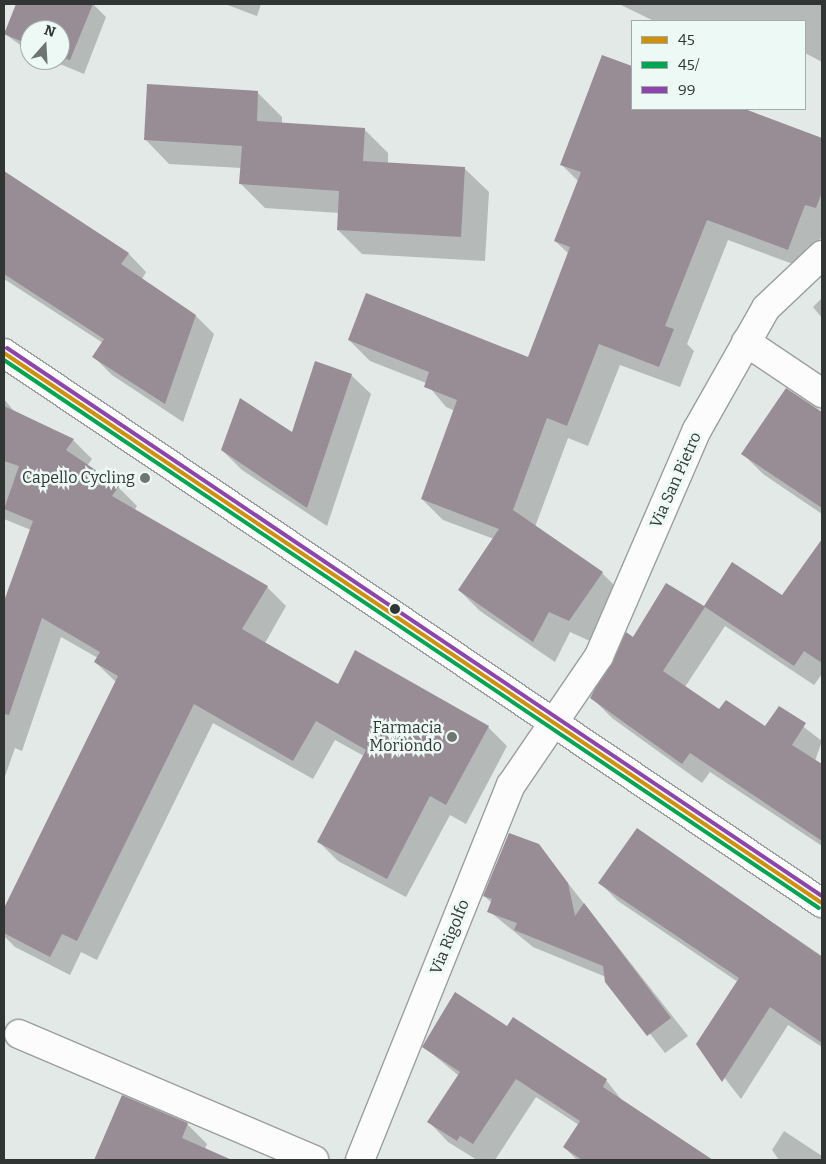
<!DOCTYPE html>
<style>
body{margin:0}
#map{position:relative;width:826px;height:1164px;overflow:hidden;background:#e3e9e6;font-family:Bitter,serif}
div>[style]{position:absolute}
.shadow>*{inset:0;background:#0003}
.building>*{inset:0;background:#998d95}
.roads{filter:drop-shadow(1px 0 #9a9f9d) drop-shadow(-1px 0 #9a9f9d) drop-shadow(0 1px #9a9f9d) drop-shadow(0 -1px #9a9f9d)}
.street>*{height:28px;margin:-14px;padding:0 14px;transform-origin:14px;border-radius:14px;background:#fbfcfb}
.primary>*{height:28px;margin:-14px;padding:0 14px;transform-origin:14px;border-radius:14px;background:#fbfcfb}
.bus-1>*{height:4px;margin:-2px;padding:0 2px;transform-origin:2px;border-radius:2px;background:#cf900a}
.bus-2>*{height:4px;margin:-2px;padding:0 2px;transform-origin:2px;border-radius:2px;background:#00a651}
.bus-3>*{height:4px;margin:-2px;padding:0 2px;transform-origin:2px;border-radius:2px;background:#8e44ad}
.dots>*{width:14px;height:14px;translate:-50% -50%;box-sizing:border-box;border:2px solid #edf9f4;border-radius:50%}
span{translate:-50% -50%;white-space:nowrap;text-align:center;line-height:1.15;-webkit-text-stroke:5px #edf9f4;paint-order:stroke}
.poi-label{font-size:16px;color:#313634}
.right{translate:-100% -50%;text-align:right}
.street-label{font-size:16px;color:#313634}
.frame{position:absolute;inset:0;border:5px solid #313634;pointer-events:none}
.legend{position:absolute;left:631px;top:20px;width:175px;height:90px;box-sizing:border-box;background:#edf9f4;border:1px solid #a2aba7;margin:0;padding:6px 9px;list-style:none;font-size:15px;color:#313634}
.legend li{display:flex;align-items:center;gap:10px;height:25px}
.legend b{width:25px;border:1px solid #a2aba7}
.north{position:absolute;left:20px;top:20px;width:50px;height:50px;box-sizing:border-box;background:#edf9f4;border:1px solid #a2aba7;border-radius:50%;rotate:19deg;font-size:14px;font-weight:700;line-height:20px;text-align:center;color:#313634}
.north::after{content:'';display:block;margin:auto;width:18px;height:22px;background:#6f7572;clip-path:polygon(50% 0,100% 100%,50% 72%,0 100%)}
</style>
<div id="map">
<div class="shadow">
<i style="clip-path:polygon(17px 4px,93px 4px,106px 17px,84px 74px,50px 60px,60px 60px,60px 30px,30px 30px,30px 52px,5px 34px)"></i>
<i style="clip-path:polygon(225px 4px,261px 4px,257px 16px)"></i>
<i style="clip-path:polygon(619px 4px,822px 4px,822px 62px,805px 53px,805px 21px,654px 21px)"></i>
<i style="clip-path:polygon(602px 56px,632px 68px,632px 109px,741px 109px,822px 139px,822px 235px,809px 270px,728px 240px,687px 344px,694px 351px,680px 387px,620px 365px,588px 446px,568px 438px,535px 527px,602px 573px,623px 594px,590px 641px,570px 632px,555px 662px,480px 611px,459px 590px,494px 539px,443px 520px,422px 499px,455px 411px,446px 407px,426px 383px,370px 361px,349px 340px,529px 358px,569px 254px,555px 241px,579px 182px,561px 164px)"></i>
<i style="clip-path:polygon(258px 93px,282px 117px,282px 124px,364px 129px,388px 153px,388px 163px,464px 168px,489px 192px,485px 261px,362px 254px,338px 230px,339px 213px,265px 208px,241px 184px,242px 168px,169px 164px,145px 139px)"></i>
<i style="clip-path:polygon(4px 172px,128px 253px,146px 272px,142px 279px,196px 316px,214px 334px,183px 422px,112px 375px,94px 357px,103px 343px,4px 279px)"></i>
<i style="clip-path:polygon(822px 298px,822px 318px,813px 307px)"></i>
<i style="clip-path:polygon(351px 375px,371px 394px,327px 526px,242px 470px,222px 450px,293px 434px)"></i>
<i style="clip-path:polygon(786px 389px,822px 413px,822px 514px,763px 474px,743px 454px)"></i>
<i style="clip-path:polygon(4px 399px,13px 410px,73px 440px,92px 459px,87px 466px,118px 487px,137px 506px,134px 511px,267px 587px,286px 606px,265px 643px,338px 685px,488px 727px,507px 746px,466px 824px,450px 815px,406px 897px,338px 861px,319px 842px,364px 756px,335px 740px,313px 779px,213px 723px,97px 960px,81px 952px,70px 975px,15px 947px,4px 936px,4px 911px,116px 682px,95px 662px,98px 658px,61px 637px,22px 751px,15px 748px,4px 779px,4px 604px,31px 530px,4px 519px)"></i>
<i style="clip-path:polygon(822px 542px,822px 674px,814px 685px,725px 626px,685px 687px,719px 711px,766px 728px,779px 708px,822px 741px,815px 761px,822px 766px,822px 846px,710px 772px,702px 783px,612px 718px,592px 698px,634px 639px,704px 608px,732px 564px,782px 597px)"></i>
<i style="clip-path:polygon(637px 830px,822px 956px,822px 1047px,788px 1025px,741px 1099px,698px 1044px,738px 982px,618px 901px,600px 883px)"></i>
<i style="clip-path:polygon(538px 845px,688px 1036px,665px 1053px,606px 977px,533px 947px,489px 911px,492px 903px,484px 896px)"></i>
<i style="clip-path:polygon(513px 1019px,606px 1080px,624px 1103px,711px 1160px,577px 1160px,564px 1147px,579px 1125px,536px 1097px,495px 1160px,477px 1160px,448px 1142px,429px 1122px,459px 1076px,424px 1047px,507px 1027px)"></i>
<i style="clip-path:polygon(122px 1097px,187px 1124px,207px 1144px,203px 1153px,210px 1160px,95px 1160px)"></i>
<i style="clip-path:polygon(784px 1131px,822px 1156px,822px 1160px,779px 1160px,772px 1150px)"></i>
</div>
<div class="building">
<i style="clip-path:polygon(16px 4px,93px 4px,70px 60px,60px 57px,60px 30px,30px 30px,30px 45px,4px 34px)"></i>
<i style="clip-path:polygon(602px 55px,632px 66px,632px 109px,745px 109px,822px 138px,822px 192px,816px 208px,805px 205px,788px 250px,707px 220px,665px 326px,674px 329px,659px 367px,599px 344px,567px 426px,547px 418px,513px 510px,603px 572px,569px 621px,549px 612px,533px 642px,458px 590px,499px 529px,421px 499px,457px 400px,424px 387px,429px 372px,348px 340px,366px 293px,528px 357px,570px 247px,554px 241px,581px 172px,560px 165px)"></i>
<i style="clip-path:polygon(147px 84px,258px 91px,257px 121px,365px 128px,363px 161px,465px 167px,461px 237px,337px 230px,339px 191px,239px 184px,242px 146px,144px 140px)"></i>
<i style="clip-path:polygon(4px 171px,129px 253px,121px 264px,196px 315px,165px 404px,92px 357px,104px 339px,4px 274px)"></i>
<i style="clip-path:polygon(315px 361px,352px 374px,307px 508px,221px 450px,240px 398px,292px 432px)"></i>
<i style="clip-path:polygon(786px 388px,822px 412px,822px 508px,741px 454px)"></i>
<i style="clip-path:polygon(4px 406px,74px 439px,66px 450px,119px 486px,112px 496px,268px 586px,242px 629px,338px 684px,355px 650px,489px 726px,446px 805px,430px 796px,387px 879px,317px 842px,366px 750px,316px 721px,293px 761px,194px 704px,77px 941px,62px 934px,50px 957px,4px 933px,4px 908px,118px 676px,94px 662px,100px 652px,42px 618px,9px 715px,4px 714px,4px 601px,33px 521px,4px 509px,19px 466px,4px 461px)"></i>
<i style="clip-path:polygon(822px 539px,822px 663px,804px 651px,794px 666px,705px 607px,663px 671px,719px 709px,726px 700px,765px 726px,779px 706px,806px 723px,792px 745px,822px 764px,822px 841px,690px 753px,682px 764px,590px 698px,626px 632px,633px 637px,666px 583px,704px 606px,732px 562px,782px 595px)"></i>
<i style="clip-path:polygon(637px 828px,822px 957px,822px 1043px,770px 1007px,722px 1082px,696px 1044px,739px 978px,598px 883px)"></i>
<i style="clip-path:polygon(509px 833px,539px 844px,568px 883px,575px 916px,584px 903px,671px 1018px,647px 1036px,605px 982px,603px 966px,514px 930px,517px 923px,487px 912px,492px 899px,483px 896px)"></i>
<i style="clip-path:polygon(455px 992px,507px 1026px,513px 1017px,607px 1079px,603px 1087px,713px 1160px,582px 1160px,563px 1147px,580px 1121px,516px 1079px,473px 1144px,460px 1136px,457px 1141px,427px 1122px,460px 1072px,422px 1047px)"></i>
<i style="clip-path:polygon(122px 1095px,188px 1123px,182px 1138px,232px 1160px,94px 1160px)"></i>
</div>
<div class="roads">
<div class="street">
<i style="left:746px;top:342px;width:92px;rotate:33.9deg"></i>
<i style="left:19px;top:1034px;width:321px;rotate:23.1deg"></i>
<i style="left:360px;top:1160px;width:404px;rotate:-68.1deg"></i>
<i style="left:511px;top:785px;width:156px;rotate:-55.7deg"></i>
<i style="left:599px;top:656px;width:246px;rotate:-66.6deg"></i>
<i style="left:697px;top:430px;width:140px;rotate:-60.5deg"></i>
<i style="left:766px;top:308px;width:77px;rotate:-43.4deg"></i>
</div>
<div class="primary">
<i style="left:4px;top:353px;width:986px;rotate:33.92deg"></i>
</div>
</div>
<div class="bus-1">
<i style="left:4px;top:353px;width:986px;rotate:33.92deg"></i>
</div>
<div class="bus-2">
<i style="left:4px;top:360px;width:982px;rotate:33.92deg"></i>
</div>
<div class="bus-3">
<i style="left:7px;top:348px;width:982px;rotate:33.92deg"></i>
</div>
<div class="dots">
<i style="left:145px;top:478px;background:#6f7572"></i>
<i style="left:395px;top:609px;background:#313634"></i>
<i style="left:452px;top:737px;background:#6f7572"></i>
</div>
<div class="poi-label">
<span class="right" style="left:135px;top:478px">Capello Cycling</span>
<span class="right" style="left:442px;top:737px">Farmacia<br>Moriondo</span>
</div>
<div class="street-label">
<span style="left:676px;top:480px;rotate:-66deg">Via San Pietro</span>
<span style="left:450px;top:937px;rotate:-68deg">Via Rigolfo</span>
</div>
<div class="frame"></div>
<ul class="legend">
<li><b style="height:6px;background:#cf900a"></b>45</li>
<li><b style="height:6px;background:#00a651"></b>45/</li>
<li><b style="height:6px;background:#8e44ad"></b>99</li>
</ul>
<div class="north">N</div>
</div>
